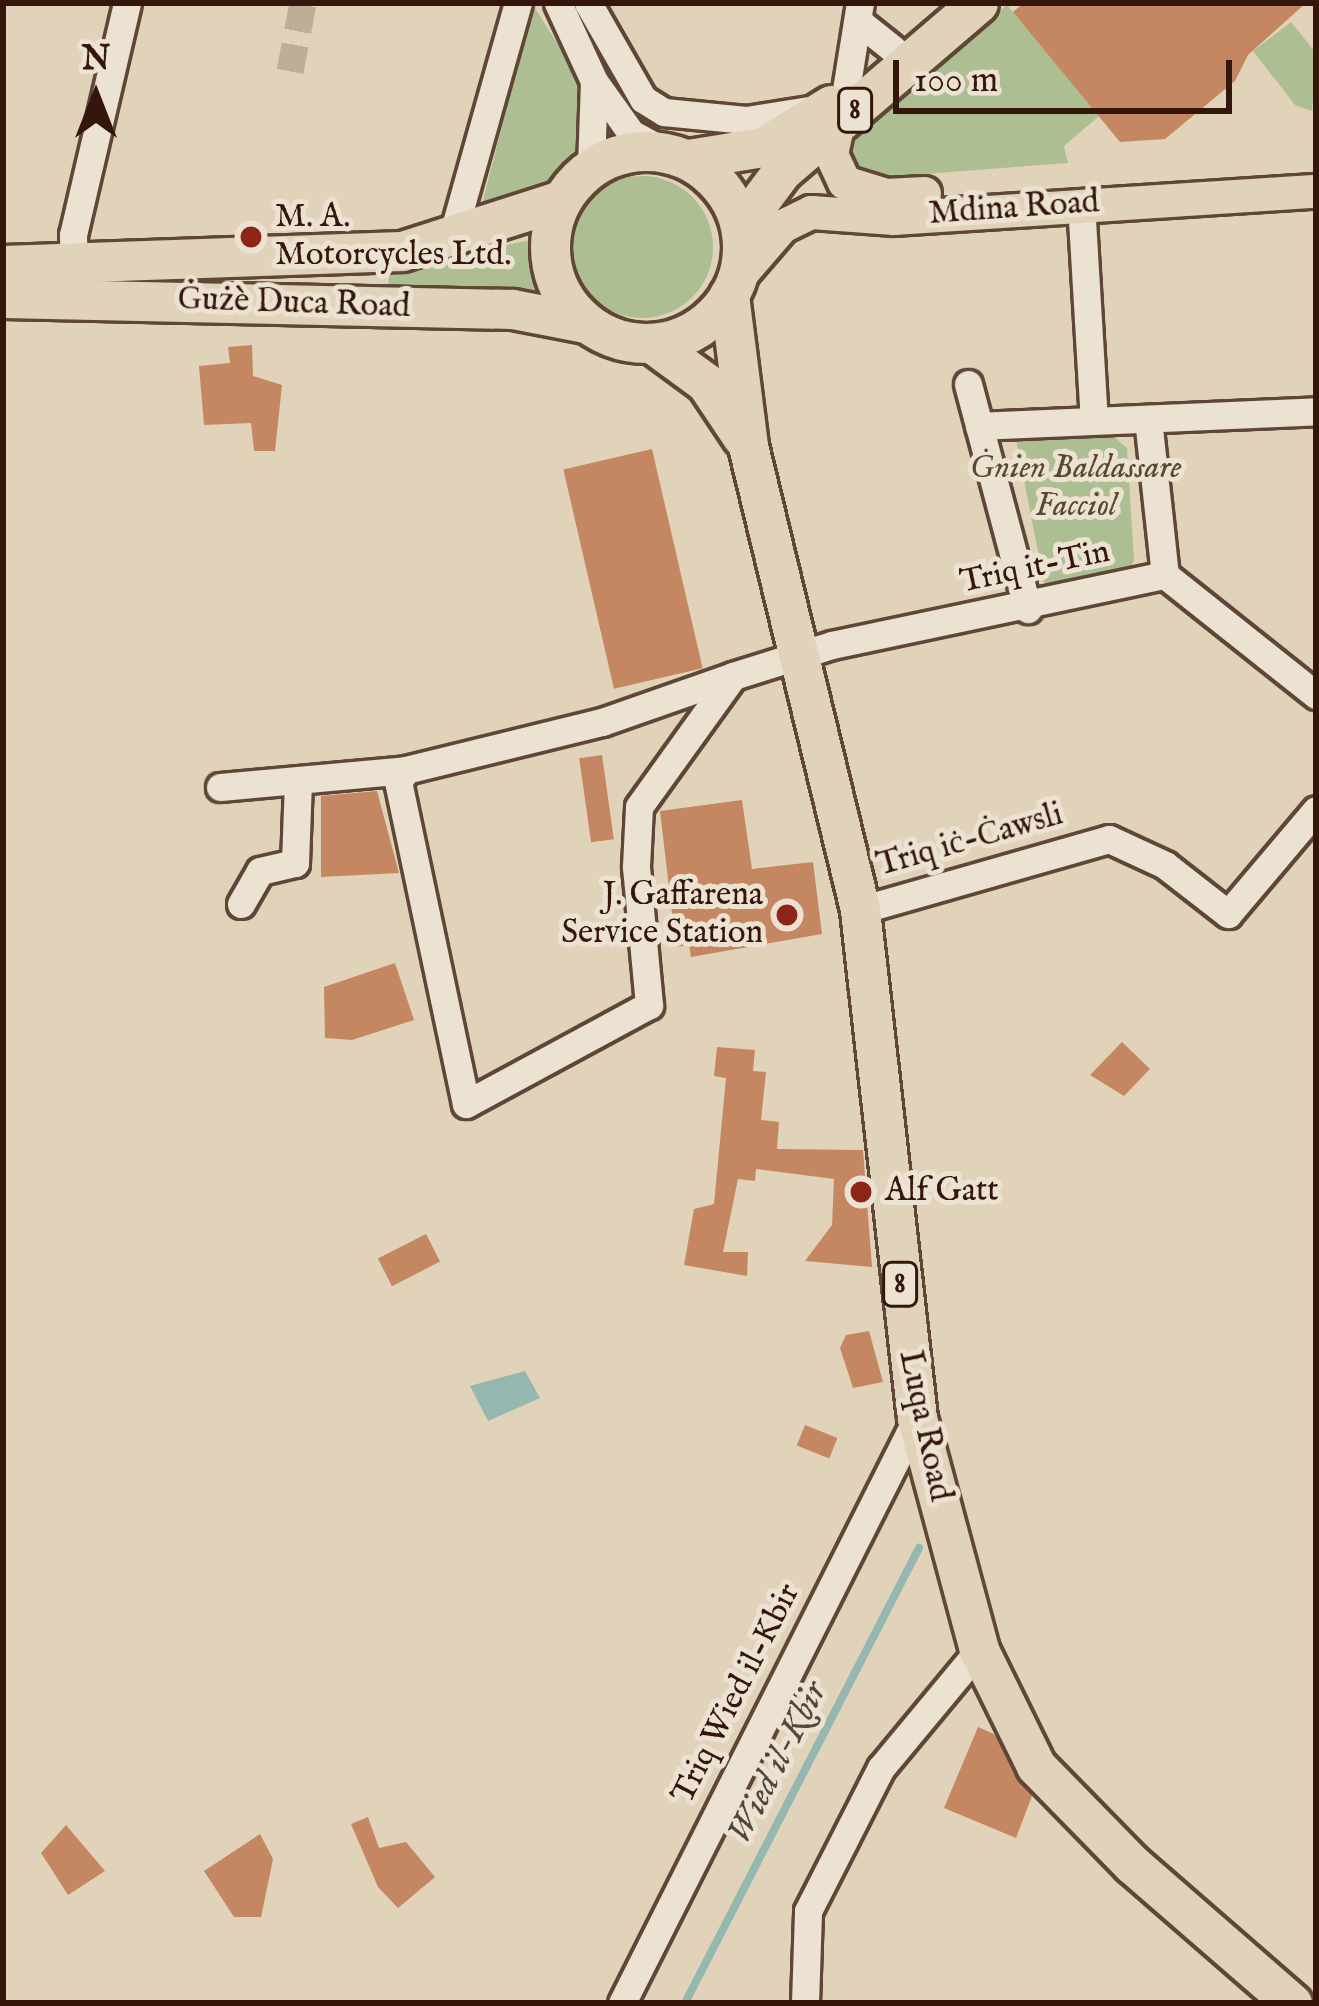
<!DOCTYPE html>
<meta charset="utf-8">
<style>
body{margin:0}
#map{position:relative;width:1319px;height:2006px;overflow:hidden;background:#e0d3ba;font-family:"IM FELL English",serif}
div>[style]{position:absolute}
.green>*{inset:0;background:#aebe93}
.round{border-radius:50%}
.water>*{inset:0;background:#94b8af}
.stream>*{height:8px;margin:-4px;padding:0 4px;transform-origin:4px;border-radius:4px;background:#94b8af}
.building>*{inset:0;background:#c58761;transform-origin:0 0}
.minor-tunnel>*{height:27px;margin-top:-13.5px;transform-origin:0;background:repeating-linear-gradient(90deg,#bead97 0 27px,transparent 0 41px)}
.roads{filter:drop-shadow(3px 0 #5f4636) drop-shadow(-3px 0 #5f4636) drop-shadow(0 3px #5f4636) drop-shadow(0 -3px #5f4636)}
.minor>*{height:27px;margin:-13.5px;padding:0 13.5px;transform-origin:13.5px;border-radius:13.5px;background:#ebe2d2}
.major>*{height:33px;margin:-16.5px;padding:0 16.5px;transform-origin:16.5px;border-radius:16.5px;background:#e0d3ba}
.highway>*{height:39px;margin:-19.5px;padding:0 19.5px;transform-origin:19.5px;border-radius:19.5px;background:#e0d3ba}
.highway>.ring{margin:-19.5px;padding:0;box-sizing:content-box;background:none;border:39px solid #e0d3ba;border-radius:50%}
.dots>*{width:33px;height:33px;translate:-50% -50%;box-sizing:border-box;border:6px solid #ebe2d2;border-radius:50%}
span{translate:-50% -50%;white-space:nowrap;text-align:center;line-height:1.15;-webkit-text-stroke:10px #ebe2d2;paint-order:stroke}
.shield-label span{padding:3px 9px;background:#ebe2d2;border:3px solid;border-radius:9px;-webkit-text-stroke-width:0}
.shield-label{font-size:30px;color:#34170a;font-weight:700}
.street-label{font-size:33px;color:#34170a}
.poi-label{font-size:33px;color:#34170a}
.left{translate:0 -50%;text-align:left}
.right{translate:-100% -50%;text-align:right}
.park-label{font-size:33px;color:#594933;font-style:italic}
.water-label{font-size:36px;color:#51473c;font-style:italic}
.frame{position:absolute;inset:0;border:6px solid #34170a;pointer-events:none}
.north{position:absolute;left:36px;top:36px;width:120px;height:120px;-webkit-text-stroke:9px #ebe2d2;paint-order:stroke;rotate:0deg;font-size:33px;font-weight:700;line-height:48px;text-align:center;color:#34170a}
.north::after{content:'';display:block;margin:auto;width:42px;height:54px;background:#34170a;clip-path:polygon(50% 0,100% 100%,50% 72%,0 100%)}
.scale{position:absolute;left:893px;top:60px;width:339px;height:54px;box-sizing:border-box;border:6px solid #34170a;border-top:0;padding-left:15px;font-size:36px;line-height:42px;white-space:nowrap;color:#34170a;-webkit-text-stroke:9px #ebe2d2;paint-order:stroke}
</style>
<div id="map">
<div class="green">
<i style="clip-path:polygon(533px 5px,589px 93px,582px 150px,549px 185px,480px 212px)"></i>
<i style="clip-path:polygon(1007px 5px,1099px 116px,1064px 146px,1068px 163px,874px 178px,850px 168px,842px 152px,850px 134px)"></i>
<i style="clip-path:polygon(1291px 22px,1316px 53px,1312px 111px,1295px 105px,1253px 51px)"></i>
<i class="round" style="left:571px;top:176px;width:142px;height:142px"></i>
<i style="clip-path:polygon(531px 240px,543px 295px,388px 288px,390px 269px)"></i>
<i style="clip-path:polygon(1111px 434px,1127px 448px,1134px 561px,1126px 574px,1057px 587px,1044px 582px,1016px 439px)"></i>
</div>
<div class="water">
<i style="clip-path:polygon(525px 1371px,540px 1398px,488px 1421px,470px 1386px)"></i>
</div>
<div class="stream">
<i style="left:685px;top:2003px;width:512px;rotate:-62.78deg"></i>
</div>
<div class="building">
<i style="clip-path:polygon(1024px 3px,1306px 3px,1248px 55px,1235px 81px,1165px 139px,1120px 142px,1013px 12px)"></i>
<i style="clip-path:polygon(252px 345px,253px 376px,282px 385px,275px 451px,254px 451px,251px 423px,204px 425px,199px 366px,230px 363px,228px 347px)"></i>
<i style="left:652px;top:449px;width:225px;height:91px;rotate:77deg"></i>
<i style="left:602px;top:755px;width:85px;height:23px;rotate:82deg"></i>
<i style="clip-path:polygon(377px 791px,399px 873px,321px 877px,321px 796px)"></i>
<i style="clip-path:polygon(742px 800px,752px 869px,813px 862px,822px 934px,691px 957px,689px 945px,676px 947px,660px 811px)"></i>
<i style="clip-path:polygon(395px 963px,414px 1020px,352px 1040px,325px 1038px,324px 987px)"></i>
<i style="clip-path:polygon(1122px 1042px,1150px 1069px,1124px 1096px,1090px 1075px)"></i>
<i style="clip-path:polygon(717px 1047px,755px 1050px,753px 1071px,766px 1072px,761px 1120px,779px 1122px,777px 1149px,863px 1150px,872px 1267px,805px 1261px,832px 1225px,834px 1179px,756px 1169px,755px 1181px,738px 1179px,723px 1252px,748px 1252px,747px 1276px,684px 1265px,694px 1209px,714px 1204px,726px 1078px,714px 1076px)"></i>
<i style="left:426px;top:1234px;width:31px;height:54px;rotate:63deg"></i>
<i style="clip-path:polygon(869px 1331px,883px 1382px,853px 1388px,840px 1348px,846px 1335px)"></i>
<i style="left:805px;top:1425px;width:35px;height:22px;rotate:22deg"></i>
<i style="clip-path:polygon(978px 1727px,994px 1734px,1032px 1796px,1016px 1838px,944px 1808px)"></i>
<i style="clip-path:polygon(368px 1817px,379px 1848px,406px 1842px,435px 1877px,398px 1908px,378px 1887px,351px 1824px)"></i>
<i style="clip-path:polygon(66px 1825px,105px 1871px,68px 1895px,41px 1853px)"></i>
<i style="clip-path:polygon(260px 1834px,273px 1859px,261px 1917px,234px 1917px,204px 1871px)"></i>
</div>
<div class="minor-tunnel">
<i style="left:290px;top:71px;width:69px;rotate:-79.2deg"></i>
</div>
<div class="roads">
<div class="minor">
<i style="left:558px;top:3px;width:86px;rotate:65.2deg"></i>
<i style="left:594px;top:81px;width:64px;rotate:54.6deg"></i>
<i style="left:631px;top:133px;width:39px;rotate:29deg"></i>
<i style="left:588px;top:3px;width:111px;rotate:60.2deg"></i>
<i style="left:643px;top:99px;width:25px;rotate:32deg"></i>
<i style="left:664px;top:112px;width:82px;rotate:5.6deg"></i>
<i style="left:746px;top:120px;width:78px;rotate:-8.9deg"></i>
<i style="left:858px;top:21px;width:45px;rotate:38.7deg"></i>
<i style="left:846px;top:90px;width:88px;rotate:-80.9deg"></i>
<i style="left:591px;top:167px;width:85px;rotate:-88deg"></i>
<i style="left:1081px;top:203px;width:217px;rotate:86.6deg"></i>
<i style="left:451px;top:241px;width:247px;rotate:-74.3deg"></i>
<i style="left:74px;top:265px;width:30px;rotate:-92deg"></i>
<i style="left:73px;top:235px;width:238px;rotate:-76.9deg"></i>
<i style="left:968px;top:384px;width:233px;rotate:75.1deg"></i>
<i style="left:1148px;top:419px;width:157px;rotate:83.8deg"></i>
<i style="left:979px;top:426px;width:337px;rotate:-2.5deg"></i>
<i style="left:733px;top:676px;width:161px;rotate:125.7deg"></i>
<i style="left:639px;top:807px;width:60px;rotate:92.9deg"></i>
<i style="left:636px;top:867px;width:139px;rotate:84.6deg"></i>
<i style="left:649px;top:1005px;width:208px;rotate:151.6deg"></i>
<i style="left:466px;top:1104px;width:329px;rotate:-101.9deg"></i>
<i style="left:398px;top:782px;width:14px;rotate:-56deg"></i>
<i style="left:406px;top:770px;width:202px;rotate:-13.8deg"></i>
<i style="left:602px;top:722px;width:139px;rotate:-19.3deg"></i>
<i style="left:733px;top:676px;width:104px;rotate:-17.4deg"></i>
<i style="left:832px;top:645px;width:340px;rotate:-11.9deg"></i>
<i style="left:1165px;top:575px;width:193px;rotate:38.5deg"></i>
<i style="left:220px;top:787px;width:187px;rotate:-5.2deg"></i>
<i style="left:241px;top:904px;width:38px;rotate:-60deg"></i>
<i style="left:260px;top:871px;width:36px;rotate:-13deg"></i>
<i style="left:295px;top:863px;width:83px;rotate:-87.9deg"></i>
<i style="left:860px;top:910px;width:259px;rotate:-15.9deg"></i>
<i style="left:1109px;top:839px;width:62px;rotate:24.9deg"></i>
<i style="left:1165px;top:865px;width:80px;rotate:37.9deg"></i>
<i style="left:1228px;top:914px;width:136px;rotate:-49.8deg"></i>
<i style="left:622px;top:2003px;width:655px;rotate:-63.24deg"></i>
<i style="left:805px;top:2003px;width:92px;rotate:-88.1deg"></i>
<i style="left:808px;top:1911px;width:161px;rotate:-63deg"></i>
<i style="left:881px;top:1768px;width:153px;rotate:-50.3deg"></i>
</div>
<div class="major">
<i style="left:837px;top:126px;width:29px;rotate:102deg"></i>
<i style="left:831px;top:154px;width:31px;rotate:65deg"></i>
<i style="left:844px;top:182px;width:44px;rotate:17.2deg"></i>
<i style="left:886px;top:195px;width:38px;rotate:-3deg"></i>
<i style="left:738px;top:277px;width:67px;rotate:-49.2deg"></i>
<i style="left:782px;top:226px;width:32px;rotate:-26deg"></i>
<i style="left:811px;top:212px;width:83px;rotate:4.1deg"></i>
<i style="left:894px;top:218px;width:423px;rotate:-3.7deg"></i>
</div>
<div class="highway">
<i class="ring" style="left:550px;top:151px;width:153px;height:153px"></i>
<i style="left:688px;top:159px;width:76px;rotate:-9.1deg"></i>
<i style="left:763px;top:147px;width:80px;rotate:-31.7deg"></i>
<i style="left:741px;top:226px;width:69px;rotate:-53.3deg"></i>
<i style="left:782px;top:171px;width:258px;rotate:-40.6deg"></i>
<i style="left:3px;top:265px;width:399px;rotate:-2deg"></i>
<i style="left:402px;top:251px;width:167px;rotate:-17.8deg"></i>
<i style="left:729px;top:295px;width:152px;rotate:82.8deg"></i>
<i style="left:748px;top:446px;width:477px;rotate:76.4deg"></i>
<i style="left:860px;top:910px;width:511px;rotate:83.6deg"></i>
<i style="left:917px;top:1418px;width:240px;rotate:75deg"></i>
<i style="left:979px;top:1650px;width:129px;rotate:63.8deg"></i>
<i style="left:1036px;top:1766px;width:137px;rotate:45.6deg"></i>
<i style="left:1132px;top:1864px;width:212px;rotate:41deg"></i>
<i style="left:3px;top:298px;width:510px;rotate:1.24deg"></i>
<i style="left:513px;top:309px;width:73px;rotate:11deg"></i>
<i style="left:653px;top:344px;width:66px;rotate:36.3deg"></i>
<i style="left:706px;top:383px;width:65px;rotate:56.3deg"></i>
</div>
</div>
<div class="dots">
<i style="left:251px;top:237px;background:#8f2418"></i>
<i style="left:787px;top:915px;background:#8f2418"></i>
<i style="left:861px;top:1192px;background:#8f2418"></i>
</div>
<div class="shield-label">
<span style="left:855px;top:110px">8</span>
<span style="left:900px;top:1284px">8</span>
</div>
<div class="street-label">
<span style="left:1014px;top:209px;rotate:-4deg">Mdina Road</span>
<span style="left:294px;top:304px;rotate:2deg">Ġużè Duca Road</span>
<span style="left:1035px;top:568px;rotate:-12deg">Triq it-Tin</span>
<span style="left:970px;top:841px;rotate:-16deg">Triq iċ-Ċawsli</span>
<span style="left:924px;top:1426px;rotate:78deg">Luqa Road</span>
<span style="left:737px;top:1694px;rotate:-63deg">Triq Wied il-Kbir</span>
</div>
<div class="poi-label">
<span class="left" style="left:275px;top:237px">M. A.<br>Motorcycles Ltd.</span>
<span class="right" style="left:763px;top:915px">J. Gaffarena<br>Service Station</span>
<span class="left" style="left:885px;top:1192px">Alf Gatt</span>
</div>
<div class="park-label">
<span style="left:1076px;top:488px">Ġnien Baldassare<br>Facciol</span>
</div>
<div class="water-label">
<span style="left:778px;top:1763px;rotate:-63deg">Wied il-Kbir</span>
</div>
<div class="frame"></div>
<div class="north">N</div>
<div class="scale">100 m</div>
</div>
